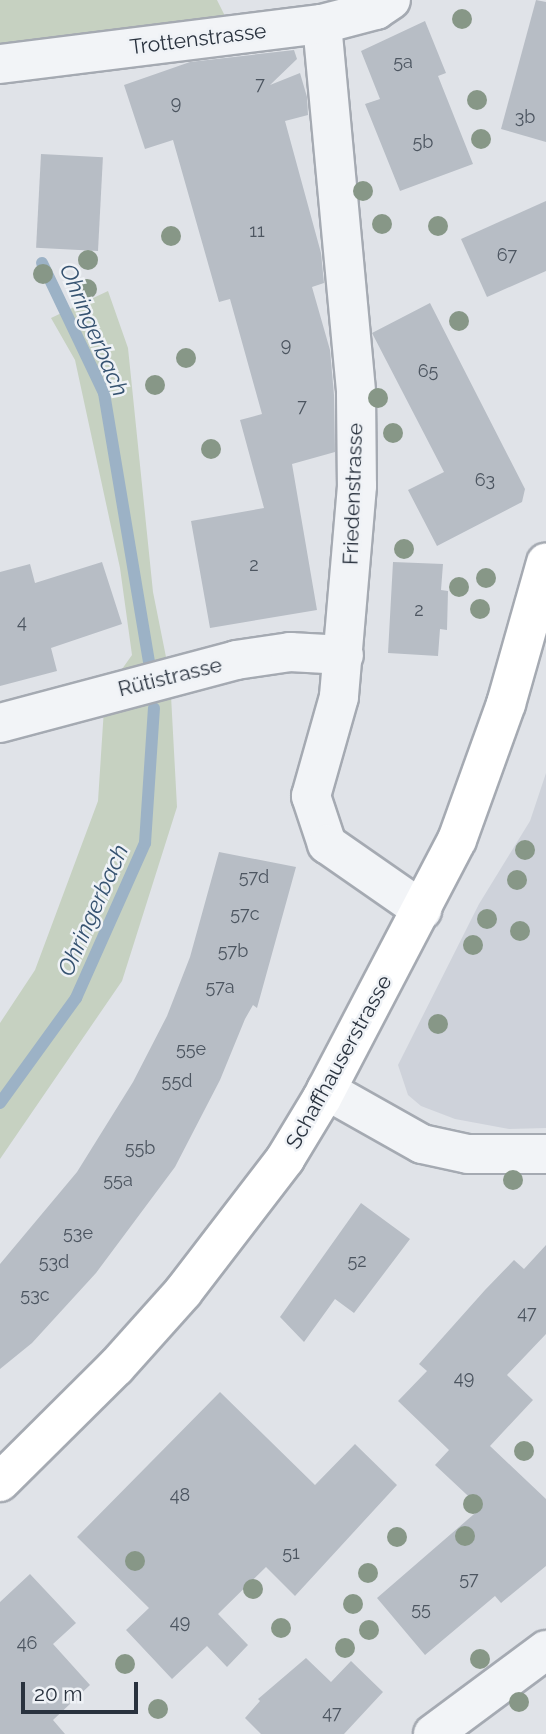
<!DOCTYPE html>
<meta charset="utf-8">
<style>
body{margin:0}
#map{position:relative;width:546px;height:1734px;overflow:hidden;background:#e0e3e8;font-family:Raleway,sans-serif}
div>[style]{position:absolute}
.built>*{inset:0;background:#ced2da}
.green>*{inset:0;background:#c6d1c1}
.stream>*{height:12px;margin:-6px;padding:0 6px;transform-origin:6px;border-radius:6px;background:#9cb2c6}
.building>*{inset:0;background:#b7bdc5;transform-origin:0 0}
.roads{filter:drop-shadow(2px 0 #a5aab2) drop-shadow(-2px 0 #a5aab2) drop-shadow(0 2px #a5aab2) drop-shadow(0 -2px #a5aab2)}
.minor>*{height:38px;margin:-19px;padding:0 19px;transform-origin:19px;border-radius:19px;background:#f2f4f7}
.primary>*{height:38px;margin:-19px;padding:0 19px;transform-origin:19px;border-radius:19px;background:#fff}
.trees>*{width:20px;height:20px;margin:-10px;border-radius:50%;background:#879787}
span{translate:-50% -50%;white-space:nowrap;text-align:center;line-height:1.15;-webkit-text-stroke:5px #eff2f6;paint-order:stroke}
.number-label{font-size:18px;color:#4c5560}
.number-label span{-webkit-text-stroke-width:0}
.street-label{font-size:21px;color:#29323e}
.water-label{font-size:23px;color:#355270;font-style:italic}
.scale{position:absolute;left:21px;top:1682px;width:117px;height:32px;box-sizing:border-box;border:4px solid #29323e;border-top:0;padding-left:9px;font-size:21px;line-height:24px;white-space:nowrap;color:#29323e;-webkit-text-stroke:5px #eff2f6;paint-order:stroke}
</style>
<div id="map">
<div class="built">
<i style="clip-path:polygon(546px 773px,546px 1128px,509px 1129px,455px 1119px,421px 1106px,408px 1095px,398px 1065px,479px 904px,530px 821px)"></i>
</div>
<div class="green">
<i style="clip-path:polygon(0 0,217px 0,234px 34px,0 64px)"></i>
<i style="clip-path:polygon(108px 291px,128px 348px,153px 592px,170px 677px,177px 807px,122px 981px,0 1159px,0 1023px,35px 970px,98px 801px,105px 693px,132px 655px,120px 568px,75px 360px,51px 318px)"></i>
</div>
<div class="stream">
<i style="left:42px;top:263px;width:144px;rotate:64.5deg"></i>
<i style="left:104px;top:393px;width:273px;rotate:80.5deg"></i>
<i style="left:0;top:1103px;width:130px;rotate:-54.1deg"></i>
<i style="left:76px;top:998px;width:170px;rotate:-66deg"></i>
<i style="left:145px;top:843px;width:135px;rotate:-86.2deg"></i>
</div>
<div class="building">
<i style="clip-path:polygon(536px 0,546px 2px,546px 142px,501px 129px)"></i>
<i style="clip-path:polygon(425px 21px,446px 73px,438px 76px,473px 164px,400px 191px,365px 104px,380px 99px,361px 51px)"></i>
<i style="clip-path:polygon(294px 50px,297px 59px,270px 85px,300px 73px,307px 97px,308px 115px,285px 121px,321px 253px,324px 283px,312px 287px,330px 350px,334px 395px,335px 452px,292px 464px,317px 610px,210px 628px,191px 521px,264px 508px,240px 420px,262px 414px,230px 299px,219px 302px,173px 140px,145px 149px,124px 85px,190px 62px)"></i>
<i style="left:41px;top:154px;width:62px;height:94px;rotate:3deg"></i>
<i style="clip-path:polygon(546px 201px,546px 271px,487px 297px,461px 239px)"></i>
<i style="clip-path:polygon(430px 303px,525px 489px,522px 502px,437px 546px,408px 490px,444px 472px,372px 333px)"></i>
<i style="clip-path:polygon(102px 562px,122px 624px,51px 648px,57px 671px,0 686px,0 572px,30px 564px,35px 583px)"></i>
<i style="clip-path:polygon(393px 562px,443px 564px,441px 590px,448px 591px,447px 630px,440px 629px,438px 656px,388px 653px)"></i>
<i style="clip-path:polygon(219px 852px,296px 867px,257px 1008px,253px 1005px,245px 1019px,220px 1080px,175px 1167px,96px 1273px,32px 1343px,0 1369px,0 1264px,77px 1172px,133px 1082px,167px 1016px,190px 957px)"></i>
<i style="clip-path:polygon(361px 1203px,410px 1239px,354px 1313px,335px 1299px,304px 1342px,280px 1317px)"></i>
<i style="clip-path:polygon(546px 1245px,546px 1334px,507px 1375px,533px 1400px,490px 1446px,546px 1499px,546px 1566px,501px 1603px,495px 1596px,425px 1655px,377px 1598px,481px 1508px,435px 1465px,449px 1450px,398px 1401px,427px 1371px,419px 1364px,485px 1290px,514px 1260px,524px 1269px)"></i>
<i style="clip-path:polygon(220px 1392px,315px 1485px,355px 1444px,397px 1485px,295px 1596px,266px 1567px,218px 1614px,248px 1645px,227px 1667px,207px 1646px,172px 1679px,126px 1630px,149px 1608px,77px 1537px)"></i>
<i style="clip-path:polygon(30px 1574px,76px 1623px,53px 1644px,90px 1685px,53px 1720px,65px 1734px,0 1734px,0 1602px)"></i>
<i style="clip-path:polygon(306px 1658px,331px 1682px,351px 1661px,383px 1692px,344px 1734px,261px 1734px,245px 1718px,260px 1701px,258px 1699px)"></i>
</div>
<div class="roads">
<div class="minor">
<i style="left:322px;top:24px;width:372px;rotate:84.7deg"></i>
<i style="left:356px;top:394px;width:92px;rotate:89.4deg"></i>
<i style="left:357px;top:486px;width:212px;rotate:94.9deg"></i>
<i style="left:339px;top:697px;width:103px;rotate:105.8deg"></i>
<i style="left:311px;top:796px;width:51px;rotate:71.6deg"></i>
<i style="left:327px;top:844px;width:116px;rotate:34.8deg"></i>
<i style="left:0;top:64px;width:324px;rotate:-7.1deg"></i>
<i style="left:322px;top:24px;width:56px;rotate:-14.5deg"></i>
<i style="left:376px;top:10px;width:18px;rotate:-34deg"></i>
<i style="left:0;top:723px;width:244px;rotate:-14.9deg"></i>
<i style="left:236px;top:660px;width:55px;rotate:-8.4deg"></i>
<i style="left:290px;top:652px;width:54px;rotate:3.2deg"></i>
<i style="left:326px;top:1090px;width:110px;rotate:29.4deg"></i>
<i style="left:422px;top:1144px;width:47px;rotate:12.3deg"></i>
<i style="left:468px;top:1154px;width:78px"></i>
<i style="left:433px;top:1734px;width:141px;rotate:-36.6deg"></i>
</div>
<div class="primary">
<i style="left:0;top:1482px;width:163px;rotate:-44.8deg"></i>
<i style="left:116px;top:1367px;width:101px;rotate:-48.2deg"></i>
<i style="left:183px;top:1292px;width:168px;rotate:-52.5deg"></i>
<i style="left:285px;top:1159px;width:71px;rotate:-58.8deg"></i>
<i style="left:322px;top:1098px;width:291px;rotate:-62.4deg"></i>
<i style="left:457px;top:840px;width:145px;rotate:-70.2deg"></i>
<i style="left:506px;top:704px;width:147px;rotate:-74.2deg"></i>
</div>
</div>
<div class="trees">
<i style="left:462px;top:19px"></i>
<i style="left:477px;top:100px"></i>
<i style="left:481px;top:139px"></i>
<i style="left:363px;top:191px"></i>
<i style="left:382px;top:224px"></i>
<i style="left:438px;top:226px"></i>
<i style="left:171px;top:236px"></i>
<i style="left:88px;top:260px"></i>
<i style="left:43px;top:274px"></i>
<i style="left:87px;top:289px"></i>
<i style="left:459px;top:321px"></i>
<i style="left:186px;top:358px"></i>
<i style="left:155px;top:385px"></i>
<i style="left:378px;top:398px"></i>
<i style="left:393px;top:433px"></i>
<i style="left:211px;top:449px"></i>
<i style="left:404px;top:549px"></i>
<i style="left:486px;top:578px"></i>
<i style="left:459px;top:587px"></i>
<i style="left:480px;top:609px"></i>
<i style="left:525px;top:850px"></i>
<i style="left:517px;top:880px"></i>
<i style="left:487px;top:919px"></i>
<i style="left:520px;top:931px"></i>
<i style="left:473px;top:945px"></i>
<i style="left:438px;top:1024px"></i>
<i style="left:513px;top:1180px"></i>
<i style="left:524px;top:1451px"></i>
<i style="left:473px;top:1504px"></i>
<i style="left:465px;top:1536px"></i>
<i style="left:397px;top:1537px"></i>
<i style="left:135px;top:1561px"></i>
<i style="left:368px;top:1573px"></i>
<i style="left:253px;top:1589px"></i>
<i style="left:353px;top:1604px"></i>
<i style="left:281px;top:1628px"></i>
<i style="left:369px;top:1630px"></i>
<i style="left:345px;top:1648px"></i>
<i style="left:480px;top:1659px"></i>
<i style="left:125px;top:1664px"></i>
<i style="left:519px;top:1702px"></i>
<i style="left:158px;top:1709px"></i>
</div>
<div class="number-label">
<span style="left:403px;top:62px">5a</span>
<span style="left:260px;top:84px">7</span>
<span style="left:176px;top:103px">9</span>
<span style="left:525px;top:117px">3b</span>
<span style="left:423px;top:142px">5b</span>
<span style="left:257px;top:231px">11</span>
<span style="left:507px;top:255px">67</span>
<span style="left:286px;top:345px">9</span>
<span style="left:428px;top:371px">65</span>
<span style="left:302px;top:406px">7</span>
<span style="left:485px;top:480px">63</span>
<span style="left:254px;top:565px">2</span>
<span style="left:419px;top:610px">2</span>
<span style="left:22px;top:622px">4</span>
<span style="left:254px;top:877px">57d</span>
<span style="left:245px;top:914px">57c</span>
<span style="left:233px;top:951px">57b</span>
<span style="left:220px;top:987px">57a</span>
<span style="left:191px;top:1049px">55e</span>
<span style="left:177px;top:1081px">55d</span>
<span style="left:140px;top:1148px">55b</span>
<span style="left:118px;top:1180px">55a</span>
<span style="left:78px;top:1233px">53e</span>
<span style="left:357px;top:1261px">52</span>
<span style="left:54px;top:1262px">53d</span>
<span style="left:35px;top:1295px">53c</span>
<span style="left:527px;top:1313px">47</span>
<span style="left:464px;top:1378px">49</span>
<span style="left:180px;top:1495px">48</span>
<span style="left:291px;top:1553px">51</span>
<span style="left:469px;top:1579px">57</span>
<span style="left:421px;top:1609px">55</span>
<span style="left:180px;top:1622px">49</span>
<span style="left:27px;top:1643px">46</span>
<span style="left:332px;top:1713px">47</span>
</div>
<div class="street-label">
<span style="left:198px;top:39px;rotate:-7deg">Trottenstrasse</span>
<span style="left:353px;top:494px;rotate:-88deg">Friedenstrasse</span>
<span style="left:170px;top:677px;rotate:-14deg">Rütistrasse</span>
<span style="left:339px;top:1062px;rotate:-61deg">Schaffhauserstrasse</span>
</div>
<div class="water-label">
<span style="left:94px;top:330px;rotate:67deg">Ohringerbach</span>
<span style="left:93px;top:910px;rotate:-66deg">Ohringerbach</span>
</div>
<div class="scale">20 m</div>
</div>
